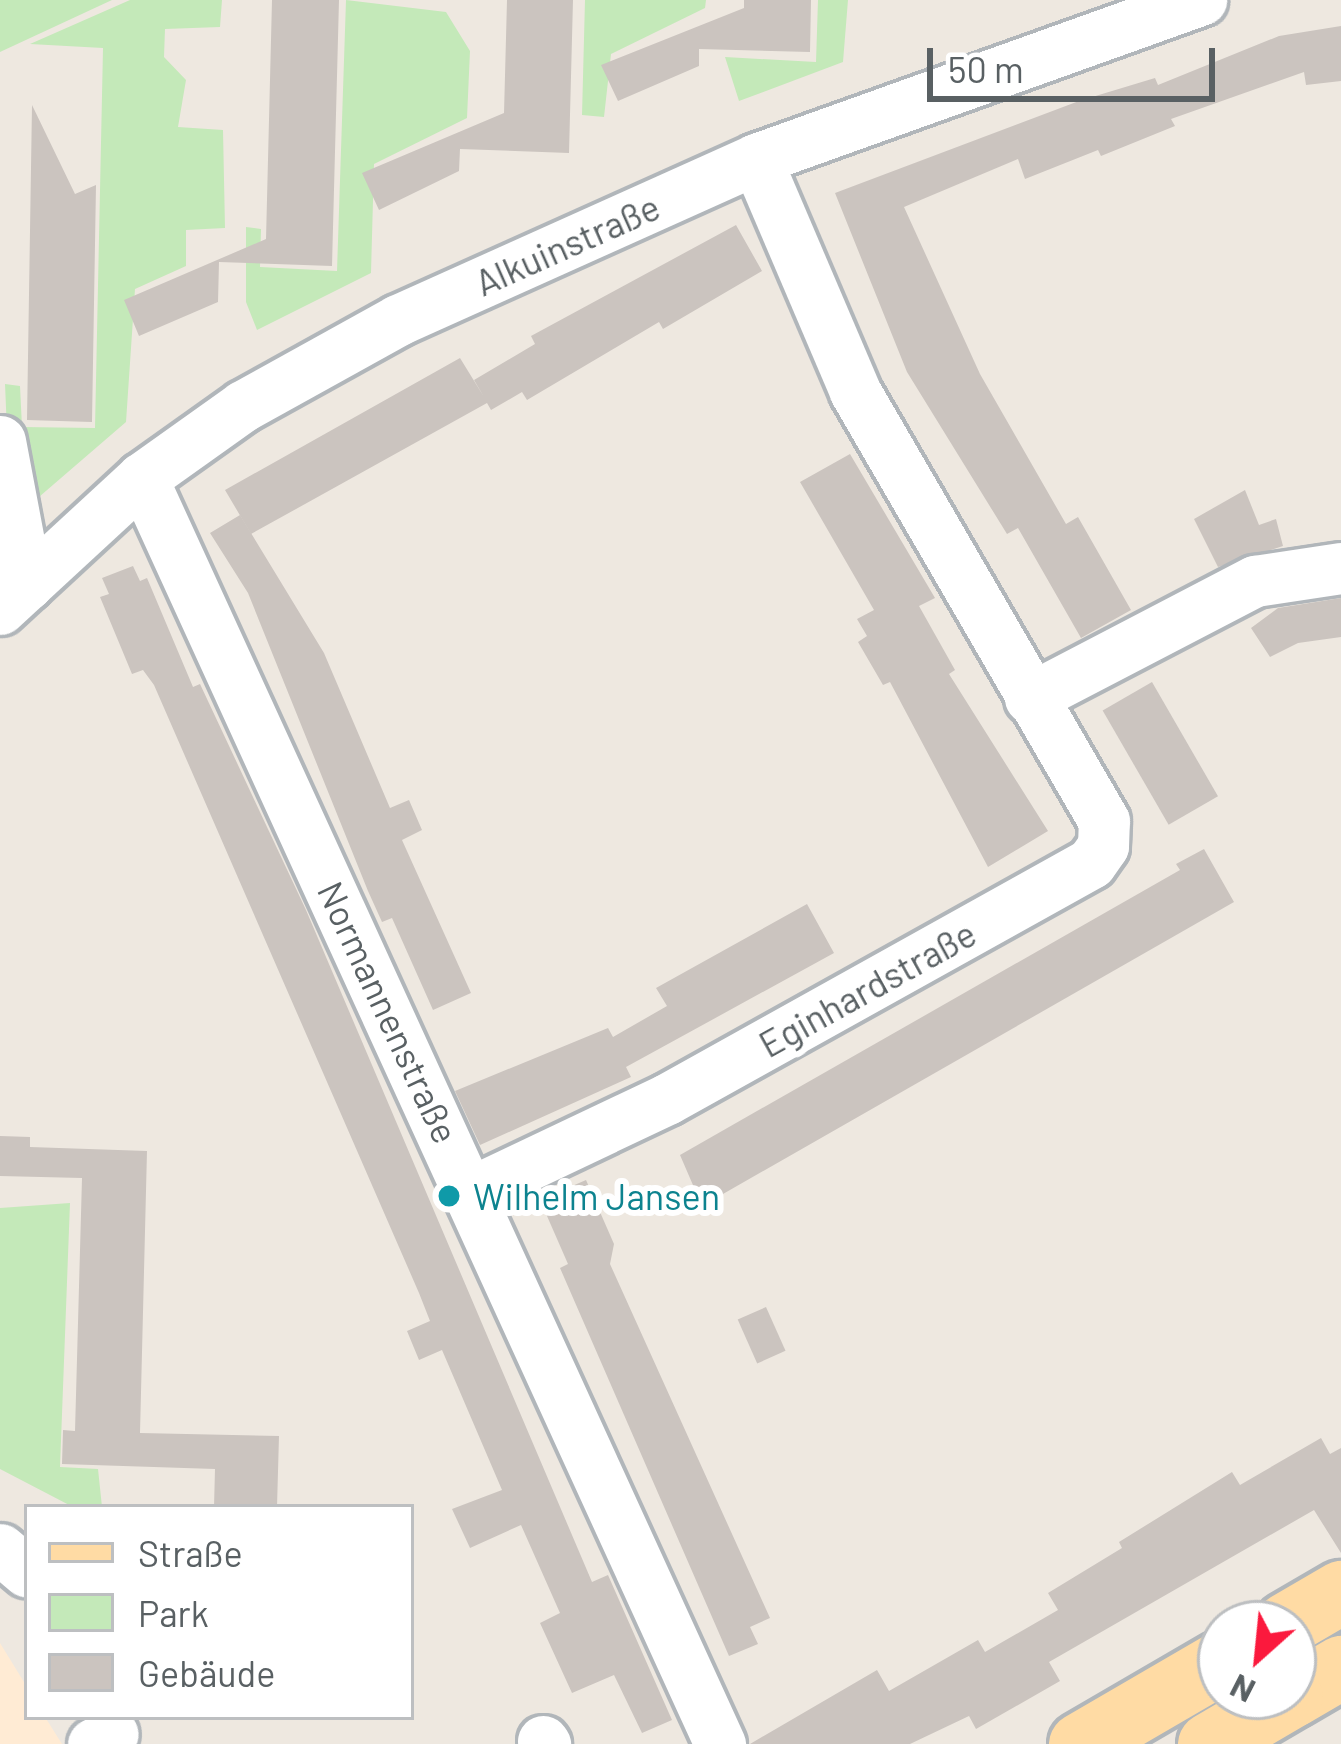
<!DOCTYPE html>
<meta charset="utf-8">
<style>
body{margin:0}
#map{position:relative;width:1341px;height:1744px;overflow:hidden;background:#eee8e0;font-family:Barlow,sans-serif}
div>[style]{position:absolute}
.commercial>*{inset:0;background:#ffebd4}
.green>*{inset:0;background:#c4e9b9}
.building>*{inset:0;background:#cbc4bf;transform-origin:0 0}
.roads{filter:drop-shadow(3px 0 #b1b6ba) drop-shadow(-3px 0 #b1b6ba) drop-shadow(0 3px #b1b6ba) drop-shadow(0 -3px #b1b6ba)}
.minor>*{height:51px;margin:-25.5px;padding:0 25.5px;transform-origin:25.5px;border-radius:25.5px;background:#fff}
.major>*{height:63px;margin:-31.5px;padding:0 31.5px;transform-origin:31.5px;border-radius:31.5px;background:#ffdba4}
.dots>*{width:33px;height:33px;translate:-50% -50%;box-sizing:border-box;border:6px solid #fff;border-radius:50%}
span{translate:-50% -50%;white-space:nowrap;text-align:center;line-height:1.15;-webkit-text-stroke:12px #fff;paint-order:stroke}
.street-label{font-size:36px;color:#596063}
.culture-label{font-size:36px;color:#0d838f}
.left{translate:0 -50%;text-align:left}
.legend{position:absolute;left:24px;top:1504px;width:390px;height:216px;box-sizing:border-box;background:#fff;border:3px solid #bdbfc1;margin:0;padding:15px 21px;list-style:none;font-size:36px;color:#596063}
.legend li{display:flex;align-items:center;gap:24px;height:60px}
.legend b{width:60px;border:3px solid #bdbfc1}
.north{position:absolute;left:1197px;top:1600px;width:120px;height:120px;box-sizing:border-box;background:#fff;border:3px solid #bdbfc1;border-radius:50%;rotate:207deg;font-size:33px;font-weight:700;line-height:48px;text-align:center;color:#596063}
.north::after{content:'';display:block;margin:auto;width:42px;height:54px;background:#fb193d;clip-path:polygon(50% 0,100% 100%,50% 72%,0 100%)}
.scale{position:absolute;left:927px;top:48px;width:288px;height:54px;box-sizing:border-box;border:6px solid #596063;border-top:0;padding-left:15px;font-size:36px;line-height:42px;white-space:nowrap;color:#596063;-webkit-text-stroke:9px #fff;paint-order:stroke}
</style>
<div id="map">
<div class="commercial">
<i style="clip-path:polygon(0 1643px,27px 1687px,27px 1717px,45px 1717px,62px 1744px,0 1744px)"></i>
</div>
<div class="green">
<i style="clip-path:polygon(0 0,112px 0,0 52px)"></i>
<i style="clip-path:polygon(130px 0,222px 0,220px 27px,165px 29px,164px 57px,186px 80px,178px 127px,223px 130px,225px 228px,186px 230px,186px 266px,135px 289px,126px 422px,32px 503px,8px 455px,5px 384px,20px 386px,22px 427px,95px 428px,103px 48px,30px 44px)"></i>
<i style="clip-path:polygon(346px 0,446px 12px,470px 51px,467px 118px,374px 164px,371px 273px,257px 330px,246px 302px,246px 227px,261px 229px,260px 267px,337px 271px)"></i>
<i style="clip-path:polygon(585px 0,706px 0,705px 8px,611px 54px,604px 117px,582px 115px)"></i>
<i style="clip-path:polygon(818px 0,848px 0,843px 62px,739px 101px,725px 57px,816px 62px)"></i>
<i style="clip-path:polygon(70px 1203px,60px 1467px,98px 1469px,102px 1507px,73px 1507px,0 1469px,0 1208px)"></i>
</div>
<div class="building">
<i style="clip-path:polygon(272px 0,339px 0,332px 266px,219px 262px,218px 302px,139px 336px,124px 300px,266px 239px)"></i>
<i style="clip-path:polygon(507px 0,573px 0,569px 153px,460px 149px,459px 171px,379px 210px,362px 173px,504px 113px)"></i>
<i style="clip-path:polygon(744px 0,811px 0,810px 52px,699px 49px,699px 66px,618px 101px,601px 65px,744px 8px)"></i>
<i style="clip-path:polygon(1341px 26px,1341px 81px,1306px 85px,1304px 72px,1171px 119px,1175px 126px,1101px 156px,1098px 150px,1025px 179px,1018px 159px,904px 207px,980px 374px,1066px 524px,1078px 517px,1131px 610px,1081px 638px,1018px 528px,1007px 534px,907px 372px,835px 193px,1079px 101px,1155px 78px,1158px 85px,1279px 36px)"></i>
<i style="clip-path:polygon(32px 105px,75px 194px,96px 185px,92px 422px,27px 420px)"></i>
<i style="clip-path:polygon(736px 225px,762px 271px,663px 329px,659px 322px,527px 400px,522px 392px,491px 410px,487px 403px,251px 534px,225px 490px,460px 358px,484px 397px,474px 380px,535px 344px,531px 336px)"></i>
<i style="clip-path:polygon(850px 454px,935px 598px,919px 606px,955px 670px,949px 674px,1048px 831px,988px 867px,890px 682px,883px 685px,858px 642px,867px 636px,857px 619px,874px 610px,800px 482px)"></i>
<i style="clip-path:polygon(1245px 490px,1259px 525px,1276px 519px,1283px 546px,1218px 567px,1194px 519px)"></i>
<i style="clip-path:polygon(240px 515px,324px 653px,390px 808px,409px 800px,422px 830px,402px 840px,471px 993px,433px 1010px,392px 918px,382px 922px,368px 891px,248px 593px,210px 533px)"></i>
<i style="clip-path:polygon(133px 566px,140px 581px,147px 578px,193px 687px,200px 684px,306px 910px,592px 1582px,608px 1575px,672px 1720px,642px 1733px,614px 1675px,572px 1693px,540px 1623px,560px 1613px,521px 1525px,470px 1548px,452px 1509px,502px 1490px,442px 1350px,419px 1360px,407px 1331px,430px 1321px,419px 1293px,154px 685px,143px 670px,132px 674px,100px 597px,109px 594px,102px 578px)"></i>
<i style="clip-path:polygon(1341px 598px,1341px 637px,1298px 643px,1270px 657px,1251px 628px,1278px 608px)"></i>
<i style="left:1152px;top:682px;width:132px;height:57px;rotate:60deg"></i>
<i style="clip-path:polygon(1204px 849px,1234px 902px,702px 1206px,680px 1155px,1180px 870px,1176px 864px)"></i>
<i style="clip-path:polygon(807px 904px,834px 953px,626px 1067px,631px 1077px,480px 1145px,455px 1091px,608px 1028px,613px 1037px,667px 1006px,656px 988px)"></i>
<i style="clip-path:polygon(0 1136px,30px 1137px,30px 1147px,147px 1151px,140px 1433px,279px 1436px,277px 1507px,214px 1507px,215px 1469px,62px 1464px,63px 1430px,75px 1431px,82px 1178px,0 1176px)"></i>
<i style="clip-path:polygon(586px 1180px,614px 1244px,610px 1264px,770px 1618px,750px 1627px,758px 1644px,729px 1656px,560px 1268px,568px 1264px,540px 1200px)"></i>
<i style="left:766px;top:1307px;width:48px;height:31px;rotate:66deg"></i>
<i style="clip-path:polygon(1321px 1438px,1330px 1454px,1341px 1448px,1341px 1553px,1314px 1510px,1049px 1662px,1060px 1681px,976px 1729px,969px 1716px,910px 1744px,750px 1744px,877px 1670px,889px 1691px,978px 1640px,985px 1652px,1058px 1610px,1048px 1593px,1122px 1548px,1119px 1542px,1232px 1472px,1240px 1485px)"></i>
</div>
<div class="roads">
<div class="minor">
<i style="left:0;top:441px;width:146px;rotate:79.3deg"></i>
<i style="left:27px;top:584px;width:20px;rotate:-174deg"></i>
<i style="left:142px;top:478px;width:1392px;rotate:65.46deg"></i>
<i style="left:0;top:609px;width:193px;rotate:-42.7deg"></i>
<i style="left:142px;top:478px;width:124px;rotate:-35.5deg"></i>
<i style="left:243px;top:406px;width:177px;rotate:-29deg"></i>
<i style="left:398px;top:320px;width:393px;rotate:-24.2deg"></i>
<i style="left:756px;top:159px;width:473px;rotate:-19.7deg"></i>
<i style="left:1030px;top:698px;width:254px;rotate:-27.5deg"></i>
<i style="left:1255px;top:581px;width:87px;rotate:-8.6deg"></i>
<i style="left:471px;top:1192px;width:217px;rotate:-25.4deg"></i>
<i style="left:667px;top:1099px;width:485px;rotate:-29.1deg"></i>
<i style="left:1091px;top:863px;width:21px;rotate:-55deg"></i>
<i style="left:1103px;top:846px;width:25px;rotate:-88deg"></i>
<i style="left:1104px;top:821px;width:497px;rotate:-120.1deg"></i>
<i style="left:855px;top:391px;width:252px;rotate:-113.1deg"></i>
<i style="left:0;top:1549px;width:35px;rotate:40deg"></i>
<i style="left:543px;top:1741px;width:4px;rotate:56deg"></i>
<i style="left:93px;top:1744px;width:22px;rotate:-27deg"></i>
</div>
<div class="major">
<i style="left:1286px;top:1624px;width:64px;rotate:-30.2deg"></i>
<i style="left:1293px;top:1695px;width:56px;rotate:-30.3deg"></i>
<i style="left:1080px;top:1744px;width:163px;rotate:-30.2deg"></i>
<i style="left:1209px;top:1744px;width:95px;rotate:-30.3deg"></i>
</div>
</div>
<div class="dots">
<i style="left:449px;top:1196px;background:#0f9aa8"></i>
</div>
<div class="street-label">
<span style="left:567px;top:244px;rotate:-24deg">Alkuinstraße</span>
<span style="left:867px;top:988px;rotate:-29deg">Eginhardstraße</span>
<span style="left:389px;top:1012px;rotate:65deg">Normannenstraße</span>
</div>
<div class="culture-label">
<span class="left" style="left:473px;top:1196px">Wilhelm Jansen</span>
</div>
<ul class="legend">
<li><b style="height:15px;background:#ffdba4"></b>Straße</li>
<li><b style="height:33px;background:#c4e9b9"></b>Park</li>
<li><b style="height:33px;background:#cbc4bf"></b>Gebäude</li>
</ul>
<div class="north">N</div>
<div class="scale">50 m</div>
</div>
